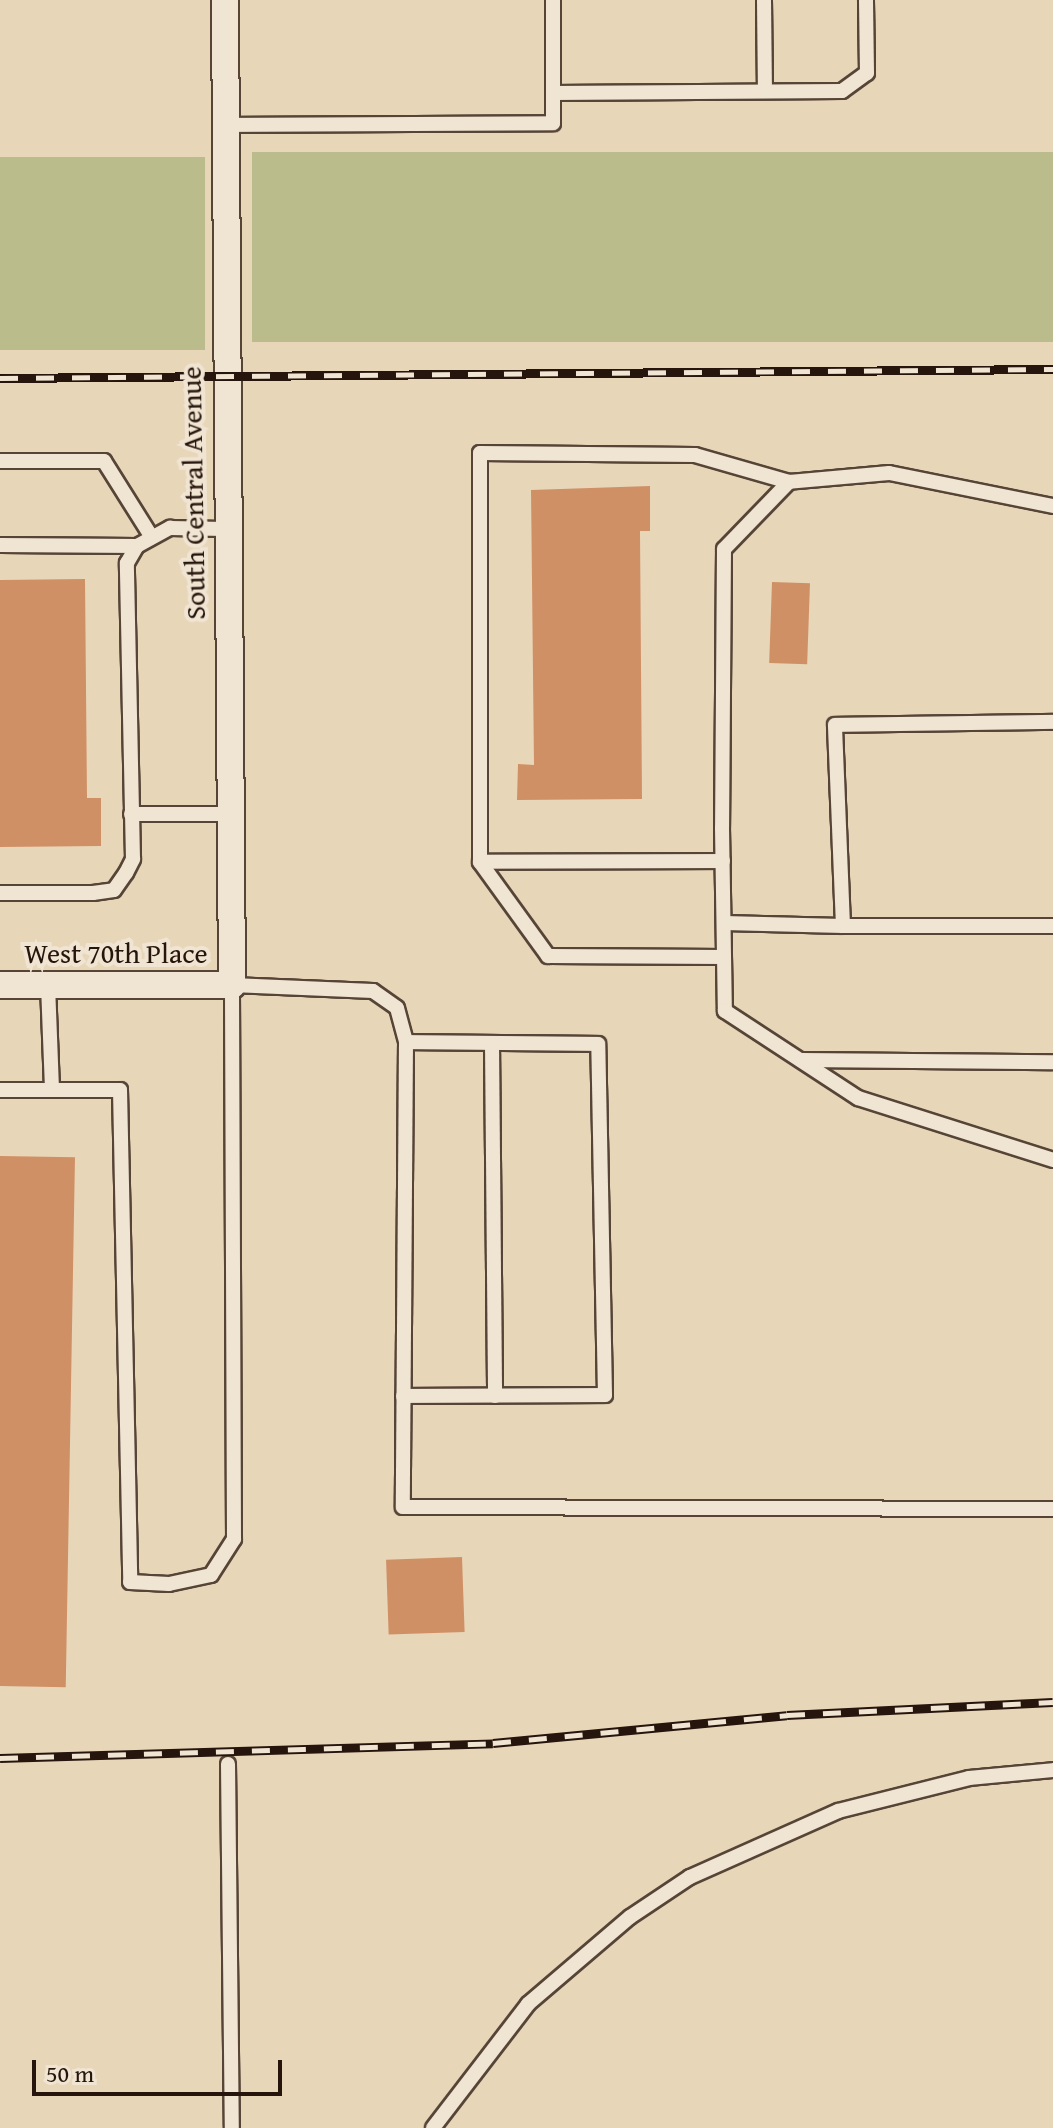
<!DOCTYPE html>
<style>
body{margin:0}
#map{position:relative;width:1053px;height:2128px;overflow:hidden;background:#e8d6b9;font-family:"Gentium Book Plus",serif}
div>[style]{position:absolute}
.green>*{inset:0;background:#bbbc8b;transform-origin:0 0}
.building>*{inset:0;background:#cf9066;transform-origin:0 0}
.roads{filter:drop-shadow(2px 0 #564537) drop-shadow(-2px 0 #564537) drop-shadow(0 2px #564537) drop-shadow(0 -2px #564537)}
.service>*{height:14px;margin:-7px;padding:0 7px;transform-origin:7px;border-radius:7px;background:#f0e4d2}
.minor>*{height:26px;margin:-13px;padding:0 13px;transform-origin:13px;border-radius:13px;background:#f0e4d2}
.rail>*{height:9px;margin-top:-4.5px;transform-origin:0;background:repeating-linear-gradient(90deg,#f0e4d2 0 18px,#26150c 0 36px);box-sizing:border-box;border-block:2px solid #26150c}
span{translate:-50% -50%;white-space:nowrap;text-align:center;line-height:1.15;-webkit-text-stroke:8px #f0e4d2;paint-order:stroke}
.street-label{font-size:28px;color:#26150c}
.scale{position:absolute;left:32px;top:2060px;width:250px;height:36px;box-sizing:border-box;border:4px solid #26150c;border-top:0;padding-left:10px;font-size:24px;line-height:28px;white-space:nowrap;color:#26150c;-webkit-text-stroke:6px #f0e4d2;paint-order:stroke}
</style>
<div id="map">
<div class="green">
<i style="left:1053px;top:152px;width:190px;height:801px;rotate:90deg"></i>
<i style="left:0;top:157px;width:205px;height:193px"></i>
</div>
<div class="building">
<i style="clip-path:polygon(650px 486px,650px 531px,640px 531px,642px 799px,517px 800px,518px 764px,534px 765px,531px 490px)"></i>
<i style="clip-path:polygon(85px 579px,87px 798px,101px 798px,101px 846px,0 847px,0 580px)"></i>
<i style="left:772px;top:582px;width:38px;height:81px;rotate:2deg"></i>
<i style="left:0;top:1156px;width:75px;height:530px;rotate:1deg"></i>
<i style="left:462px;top:1557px;width:75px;height:76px;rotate:88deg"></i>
</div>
<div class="roads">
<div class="service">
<i style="left:764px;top:0;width:91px;rotate:89.4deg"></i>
<i style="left:553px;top:93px;width:289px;rotate:-0.4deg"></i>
<i style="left:842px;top:91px;width:31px;rotate:-36deg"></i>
<i style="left:867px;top:73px;width:73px;rotate:-90.8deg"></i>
<i style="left:223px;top:125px;width:330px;rotate:-0.3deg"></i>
<i style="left:553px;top:123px;width:123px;rotate:-90deg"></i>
<i style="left:0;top:461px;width:104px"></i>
<i style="left:104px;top:461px;width:89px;rotate:57.9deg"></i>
<i style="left:1053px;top:506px;width:167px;rotate:-168.6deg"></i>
<i style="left:889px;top:473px;width:100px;rotate:174.9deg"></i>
<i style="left:789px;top:482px;width:93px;rotate:134.1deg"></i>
<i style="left:724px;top:549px;width:279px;rotate:90.4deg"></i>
<i style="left:722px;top:828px;width:183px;rotate:89.1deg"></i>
<i style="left:725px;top:1011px;width:159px;rotate:33.2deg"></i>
<i style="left:858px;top:1098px;width:205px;rotate:17.6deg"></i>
<i style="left:0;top:545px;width:137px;rotate:0.4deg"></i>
<i style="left:131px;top:814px;width:97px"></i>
<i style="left:723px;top:861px;width:243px;rotate:179.8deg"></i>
<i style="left:480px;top:862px;width:409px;rotate:-90deg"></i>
<i style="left:480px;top:453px;width:215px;rotate:0.5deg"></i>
<i style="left:695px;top:455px;width:98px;rotate:16deg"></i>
<i style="left:480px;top:862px;width:116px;rotate:54.1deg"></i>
<i style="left:548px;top:956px;width:176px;rotate:0.3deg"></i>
<i style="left:0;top:893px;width:93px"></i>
<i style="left:93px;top:893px;width:21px;rotate:-8deg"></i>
<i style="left:114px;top:890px;width:21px;rotate:-55deg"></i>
<i style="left:126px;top:873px;width:16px;rotate:-63deg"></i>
<i style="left:133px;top:859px;width:296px;rotate:-91.2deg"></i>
<i style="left:127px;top:563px;width:20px;rotate:-60deg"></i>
<i style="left:137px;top:546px;width:38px;rotate:-29deg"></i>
<i style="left:170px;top:528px;width:55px;rotate:1deg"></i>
<i style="left:724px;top:923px;width:119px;rotate:1.4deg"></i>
<i style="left:843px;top:926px;width:201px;rotate:-92.3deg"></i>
<i style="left:835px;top:725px;width:218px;rotate:-0.8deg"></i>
<i style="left:843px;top:926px;width:210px"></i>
<i style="left:48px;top:985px;width:105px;rotate:87.8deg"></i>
<i style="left:52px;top:1090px;width:68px"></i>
<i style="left:120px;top:1090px;width:492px;rotate:88.8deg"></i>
<i style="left:130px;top:1582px;width:39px;rotate:3deg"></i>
<i style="left:169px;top:1584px;width:43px;rotate:-12.1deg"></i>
<i style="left:211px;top:1575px;width:43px;rotate:-57.4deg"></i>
<i style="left:234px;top:1539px;width:554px;rotate:-90.21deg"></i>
<i style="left:232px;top:985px;width:141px;rotate:2.4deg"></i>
<i style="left:373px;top:991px;width:29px;rotate:35deg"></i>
<i style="left:397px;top:1008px;width:35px;rotate:75deg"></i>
<i style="left:406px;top:1042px;width:465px;rotate:90.4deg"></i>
<i style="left:403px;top:1507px;width:650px;rotate:0.18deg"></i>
<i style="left:492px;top:1043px;width:353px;rotate:89.5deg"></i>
<i style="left:801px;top:1060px;width:252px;rotate:0.5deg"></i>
<i style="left:0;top:1090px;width:52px"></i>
<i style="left:403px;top:1396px;width:202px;rotate:-0.3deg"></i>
<i style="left:605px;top:1395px;width:351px;rotate:-91.1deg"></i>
<i style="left:598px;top:1044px;width:192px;rotate:-179.4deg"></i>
<i style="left:228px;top:1764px;width:364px;rotate:89.4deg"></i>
<i style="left:433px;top:2128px;width:156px;rotate:-52.5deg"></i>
<i style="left:528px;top:2004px;width:134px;rotate:-40.5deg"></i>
<i style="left:630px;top:1917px;width:72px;rotate:-33.7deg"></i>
<i style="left:690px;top:1877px;width:162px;rotate:-24deg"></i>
<i style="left:838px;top:1811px;width:135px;rotate:-14.1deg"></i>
<i style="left:969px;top:1778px;width:84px;rotate:-5.4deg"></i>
</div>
<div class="minor">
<i style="left:0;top:985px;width:232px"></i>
<i style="left:232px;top:985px;width:985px;rotate:-90.41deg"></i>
</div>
</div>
<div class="rail">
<i style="left:0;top:378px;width:1053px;rotate:-0.49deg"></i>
<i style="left:0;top:1758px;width:493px;rotate:-1.7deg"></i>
<i style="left:493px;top:1743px;width:295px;rotate:-5.4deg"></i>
<i style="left:787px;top:1715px;width:266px;rotate:-2.8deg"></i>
</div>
<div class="street-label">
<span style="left:193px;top:493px;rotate:-91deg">South Central Avenue</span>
<span style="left:116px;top:953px">West 70th Place</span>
</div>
<div class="scale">50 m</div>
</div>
